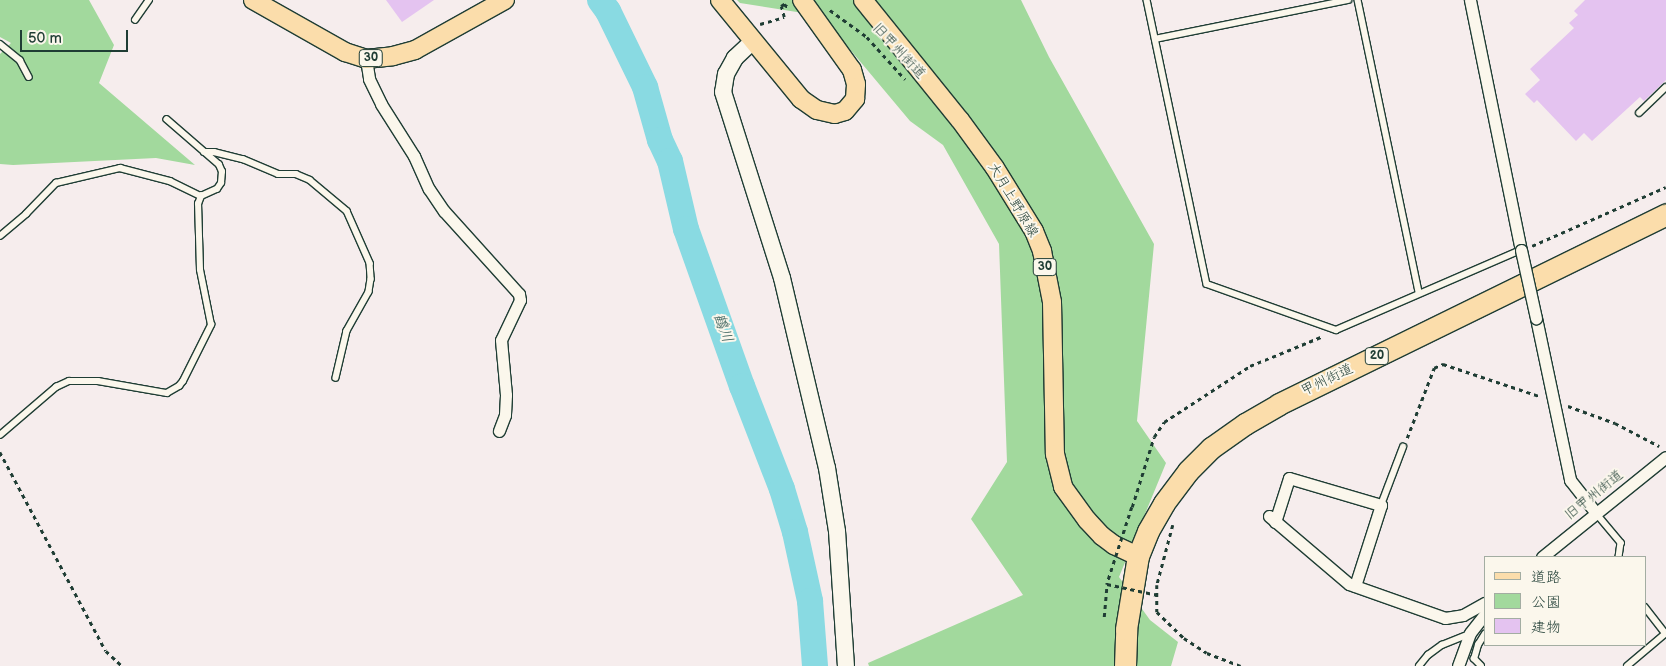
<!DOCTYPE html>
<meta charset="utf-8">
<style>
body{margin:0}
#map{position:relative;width:1666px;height:666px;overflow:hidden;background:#f6eded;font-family:"Balsamiq Sans","Klee One",sans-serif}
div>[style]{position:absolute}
.green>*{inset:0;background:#a2d99d}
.river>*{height:26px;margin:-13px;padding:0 13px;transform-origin:13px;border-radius:13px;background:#89dae2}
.building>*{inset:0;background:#e4c3f0}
.path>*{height:2.5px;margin-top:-1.25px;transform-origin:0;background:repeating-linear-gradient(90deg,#1f3d34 0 4px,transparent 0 8px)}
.roads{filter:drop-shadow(1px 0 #1f3d34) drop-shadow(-1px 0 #1f3d34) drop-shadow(0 1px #1f3d34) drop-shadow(0 -1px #1f3d34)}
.lane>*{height:5.5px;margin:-2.75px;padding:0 2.75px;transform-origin:2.75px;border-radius:2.75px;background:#fbf7ec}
.street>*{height:11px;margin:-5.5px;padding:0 5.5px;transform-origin:5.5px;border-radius:5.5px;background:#fbf7ec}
.secondary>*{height:16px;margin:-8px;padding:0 8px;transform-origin:8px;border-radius:8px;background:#fbf7ec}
.primary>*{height:18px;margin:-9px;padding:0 9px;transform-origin:9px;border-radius:9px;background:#fbddab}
.highway>*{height:21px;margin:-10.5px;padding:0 10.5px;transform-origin:10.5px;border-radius:10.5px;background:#fbddab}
.path-bridge>*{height:2.5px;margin-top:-1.25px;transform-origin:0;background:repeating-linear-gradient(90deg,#1f3d34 0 4px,transparent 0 8px)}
.bridges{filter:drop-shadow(1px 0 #1f3d34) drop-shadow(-1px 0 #1f3d34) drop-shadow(0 1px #1f3d34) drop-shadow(0 -1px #1f3d34)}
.street-bridge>*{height:11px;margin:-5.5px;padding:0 5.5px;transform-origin:5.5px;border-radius:5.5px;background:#fbf7ec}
span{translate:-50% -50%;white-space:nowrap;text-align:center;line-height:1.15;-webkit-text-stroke:4px #fbf7ec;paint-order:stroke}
.shield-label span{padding:1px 4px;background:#fbf7ec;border:1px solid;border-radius:4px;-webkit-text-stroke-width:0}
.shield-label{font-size:12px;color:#1f3d34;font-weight:700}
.street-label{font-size:14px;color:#1f3d34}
.water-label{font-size:15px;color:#345c57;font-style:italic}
.legend{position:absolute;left:1484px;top:556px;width:162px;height:90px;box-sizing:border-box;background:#fbf7ec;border:1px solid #a3ada2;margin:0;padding:6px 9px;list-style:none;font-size:15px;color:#1f3d34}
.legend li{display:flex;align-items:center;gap:10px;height:25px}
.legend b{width:25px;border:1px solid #a3ada2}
.scale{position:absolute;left:20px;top:30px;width:108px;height:22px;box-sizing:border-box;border:2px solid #1f3d34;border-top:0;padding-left:6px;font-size:15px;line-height:18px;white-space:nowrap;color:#1f3d34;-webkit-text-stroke:4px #fbf7ec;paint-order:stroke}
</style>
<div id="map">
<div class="green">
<i style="clip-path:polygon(0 0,89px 0,114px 45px,99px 83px,195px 165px,156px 158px,13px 165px,0 164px,0 54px,11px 43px,0 37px)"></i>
<i style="clip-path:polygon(737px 0,1021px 0,1049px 57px,1154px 244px,1137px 421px,1166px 463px,1119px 577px,1150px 620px,1178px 642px,1171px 666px,869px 666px,868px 663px,1023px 595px,971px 519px,1007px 462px,999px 244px,943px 145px,910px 121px,822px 16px,740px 3px)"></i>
</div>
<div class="river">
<i style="left:600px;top:0;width:14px;rotate:54deg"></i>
<i style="left:608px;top:11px;width:85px;rotate:64deg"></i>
<i style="left:645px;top:87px;width:55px;rotate:74.2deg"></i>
<i style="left:660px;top:140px;width:23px;rotate:65deg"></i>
<i style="left:670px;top:161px;width:70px;rotate:76.8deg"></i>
<i style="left:686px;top:229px;width:167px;rotate:70.4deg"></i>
<i style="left:742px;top:386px;width:110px;rotate:68.8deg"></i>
<i style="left:782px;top:489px;width:45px;rotate:73.2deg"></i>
<i style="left:795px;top:532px;width:71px;rotate:77.7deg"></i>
<i style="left:810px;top:601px;width:65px;rotate:85.6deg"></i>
</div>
<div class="building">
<i style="clip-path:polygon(386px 0,434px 0,402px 22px)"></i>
<i style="clip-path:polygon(1585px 0,1666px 0,1666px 80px,1644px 101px,1640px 97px,1592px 141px,1584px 133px,1576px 141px,1537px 100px,1534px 103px,1525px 94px,1540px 80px,1530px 69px,1574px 28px,1569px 23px,1578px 15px,1574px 11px)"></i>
</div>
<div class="path">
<i style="left:830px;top:10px;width:46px;rotate:36.1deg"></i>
<i style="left:867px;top:37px;width:57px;rotate:47.9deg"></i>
<i style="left:760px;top:24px;width:25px;rotate:-16deg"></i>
<i style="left:784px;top:17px;width:11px;rotate:-105deg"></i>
<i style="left:781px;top:6px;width:4px;rotate:-34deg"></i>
<i style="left:784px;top:4px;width:5px;rotate:37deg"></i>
<i style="left:1532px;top:246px;width:146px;rotate:-23.8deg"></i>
<i style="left:1568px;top:406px;width:50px;rotate:19.9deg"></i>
<i style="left:1615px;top:423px;width:50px;rotate:27.6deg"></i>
<i style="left:1407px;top:438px;width:75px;rotate:-68.9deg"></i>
<i style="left:1434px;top:368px;width:10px;rotate:-24deg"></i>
<i style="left:1443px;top:364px;width:101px;rotate:18.4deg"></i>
<i style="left:0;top:452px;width:225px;rotate:62deg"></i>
<i style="left:106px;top:651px;width:22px;rotate:43deg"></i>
<i style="left:1132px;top:507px;width:73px;rotate:-72.6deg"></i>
<i style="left:1154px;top:437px;width:18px;rotate:-56deg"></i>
<i style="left:1164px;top:422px;width:103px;rotate:-33.1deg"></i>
<i style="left:1250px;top:366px;width:79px;rotate:-22.3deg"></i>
<i style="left:1173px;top:525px;width:62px;rotate:104.9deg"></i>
<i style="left:1157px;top:585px;width:27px;rotate:90deg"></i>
<i style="left:1157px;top:612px;width:37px;rotate:44deg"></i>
<i style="left:1184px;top:638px;width:27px;rotate:33deg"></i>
<i style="left:1207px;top:653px;width:36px;rotate:21deg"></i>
<i style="left:1104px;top:617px;width:33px;rotate:-85deg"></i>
</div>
<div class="roads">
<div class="lane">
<i style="left:1147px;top:0;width:290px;rotate:78.1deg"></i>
<i style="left:1207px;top:284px;width:137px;rotate:19.6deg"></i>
<i style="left:1336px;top:330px;width:202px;rotate:-23.4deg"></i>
<i style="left:1358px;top:0;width:299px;rotate:78.2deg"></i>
<i style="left:135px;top:20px;width:24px;rotate:-55deg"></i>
<i style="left:1155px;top:39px;width:197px;rotate:-11.4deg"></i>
<i style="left:0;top:44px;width:26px;rotate:39deg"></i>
<i style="left:20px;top:60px;width:19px;rotate:62deg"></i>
<i style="left:1639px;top:113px;width:37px;rotate:-44deg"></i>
<i style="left:204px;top:152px;width:10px"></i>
<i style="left:214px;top:152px;width:30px;rotate:14deg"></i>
<i style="left:243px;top:159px;width:38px;rotate:23deg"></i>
<i style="left:278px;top:174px;width:18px"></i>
<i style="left:296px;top:174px;width:15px;rotate:23deg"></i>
<i style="left:310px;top:180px;width:48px;rotate:40deg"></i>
<i style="left:347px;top:211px;width:57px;rotate:66.1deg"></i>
<i style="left:370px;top:263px;width:16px;rotate:86deg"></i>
<i style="left:371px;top:279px;width:13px;rotate:99deg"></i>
<i style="left:369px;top:292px;width:45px;rotate:119.4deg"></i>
<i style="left:347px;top:331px;width:48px;rotate:103.2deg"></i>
<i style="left:0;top:236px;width:34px;rotate:-40deg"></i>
<i style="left:26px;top:214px;width:43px;rotate:-45.9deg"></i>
<i style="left:56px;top:183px;width:66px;rotate:-13.2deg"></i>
<i style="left:120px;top:168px;width:52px;rotate:14.6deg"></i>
<i style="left:170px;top:181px;width:34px;rotate:26deg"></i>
<i style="left:0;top:435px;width:74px;rotate:-40.6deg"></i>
<i style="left:56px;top:387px;width:14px;rotate:-25deg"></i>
<i style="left:69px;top:381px;width:29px"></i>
<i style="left:98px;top:381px;width:70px;rotate:9.9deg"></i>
<i style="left:167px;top:393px;width:14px;rotate:-30deg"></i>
<i style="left:179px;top:386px;width:6px;rotate:-51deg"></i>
<i style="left:183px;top:381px;width:63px;rotate:-63.4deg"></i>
<i style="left:211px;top:325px;width:56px;rotate:-101.3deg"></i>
<i style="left:200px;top:270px;width:66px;rotate:-91.7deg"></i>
<i style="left:198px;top:204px;width:9px;rotate:-69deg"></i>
<i style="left:201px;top:196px;width:17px;rotate:-24deg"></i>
<i style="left:217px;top:189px;width:7px;rotate:-56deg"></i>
<i style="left:221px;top:183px;width:11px;rotate:-85deg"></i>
<i style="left:222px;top:172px;width:8px;rotate:-113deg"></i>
<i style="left:219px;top:165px;width:69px;rotate:-139.1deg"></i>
<i style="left:1381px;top:505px;width:62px;rotate:-69.2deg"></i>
<i style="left:1596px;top:513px;width:39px;rotate:50deg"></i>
<i style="left:1621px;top:543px;width:14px;rotate:98deg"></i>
<i style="left:1645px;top:607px;width:33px;rotate:52deg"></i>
<i style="left:1419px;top:666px;width:14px;rotate:-51deg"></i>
<i style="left:1428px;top:655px;width:17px;rotate:-36deg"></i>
<i style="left:1442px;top:645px;width:31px;rotate:-22deg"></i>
<i style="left:1481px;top:666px;width:10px;rotate:-135deg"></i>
<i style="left:1474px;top:659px;width:15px;rotate:-74deg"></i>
<i style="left:1478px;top:645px;width:13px;rotate:-58deg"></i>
<i style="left:1627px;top:666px;width:51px;rotate:-40.2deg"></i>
</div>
<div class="street">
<i style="left:1470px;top:0;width:255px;rotate:78.5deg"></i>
<i style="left:366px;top:59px;width:20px;rotate:81deg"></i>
<i style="left:369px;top:79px;width:28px;rotate:64deg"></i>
<i style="left:381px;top:104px;width:62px;rotate:57.6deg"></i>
<i style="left:414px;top:156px;width:36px;rotate:66deg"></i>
<i style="left:429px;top:189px;width:27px;rotate:56deg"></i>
<i style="left:444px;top:211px;width:112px;rotate:47.9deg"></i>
<i style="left:519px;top:294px;width:6px;rotate:81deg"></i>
<i style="left:520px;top:300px;width:44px;rotate:115.4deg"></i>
<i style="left:501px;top:340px;width:55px;rotate:84.8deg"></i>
<i style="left:506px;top:395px;width:20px;rotate:93deg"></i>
<i style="left:505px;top:415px;width:17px;rotate:111deg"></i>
<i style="left:1536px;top:318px;width:166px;rotate:78.1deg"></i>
<i style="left:1570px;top:480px;width:42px;rotate:51.8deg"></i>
<i style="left:1269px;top:516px;width:105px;rotate:40.4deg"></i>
<i style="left:1349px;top:584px;width:102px;rotate:19.5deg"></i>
<i style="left:1445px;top:618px;width:18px;rotate:-9deg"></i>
<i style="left:1463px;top:615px;width:25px;rotate:-29deg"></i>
<i style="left:1275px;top:522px;width:46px;rotate:-72.3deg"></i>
<i style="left:1289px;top:478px;width:96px;rotate:16.4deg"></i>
<i style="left:1381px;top:505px;width:85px;rotate:107.8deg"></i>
<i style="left:1542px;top:557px;width:159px;rotate:-38.9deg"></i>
<i style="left:1458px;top:666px;width:35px;rotate:-70deg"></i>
<i style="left:1470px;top:633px;width:24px;rotate:-52deg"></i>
</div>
<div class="secondary">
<i style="left:753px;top:41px;width:25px;rotate:137deg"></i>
<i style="left:735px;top:58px;width:18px;rotate:119deg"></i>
<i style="left:726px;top:74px;width:18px;rotate:99deg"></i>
<i style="left:723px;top:92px;width:195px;rotate:72.4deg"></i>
<i style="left:782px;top:278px;width:195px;rotate:76.7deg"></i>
<i style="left:827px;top:468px;width:64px;rotate:81deg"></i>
<i style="left:837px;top:531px;width:135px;rotate:86.2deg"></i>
</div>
<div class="primary">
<i style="left:253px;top:0;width:106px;rotate:29.5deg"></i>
<i style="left:345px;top:52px;width:22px;rotate:18deg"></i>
<i style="left:366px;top:59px;width:27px;rotate:-6deg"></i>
<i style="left:393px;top:56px;width:23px;rotate:-15deg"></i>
<i style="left:415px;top:50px;width:103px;rotate:-29.1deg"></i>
<i style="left:720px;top:0;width:128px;rotate:50.7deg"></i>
<i style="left:801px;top:99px;width:19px;rotate:35deg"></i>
<i style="left:817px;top:110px;width:18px;rotate:13deg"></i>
<i style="left:835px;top:114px;width:10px;rotate:-17deg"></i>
<i style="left:845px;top:111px;width:16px;rotate:-50deg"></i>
<i style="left:855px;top:99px;width:15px;rotate:-86deg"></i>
<i style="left:856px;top:84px;width:15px;rotate:-106deg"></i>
<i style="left:852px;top:70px;width:86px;rotate:-125.5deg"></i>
<i style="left:863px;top:0;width:154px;rotate:51.1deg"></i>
<i style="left:960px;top:120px;width:59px;rotate:53.9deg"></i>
<i style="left:995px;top:168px;width:74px;rotate:58.2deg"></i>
<i style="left:1034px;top:231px;width:22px;rotate:68deg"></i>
<i style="left:1042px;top:251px;width:52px;rotate:78.9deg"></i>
<i style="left:1052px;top:302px;width:152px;rotate:88.9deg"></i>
<i style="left:1055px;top:454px;width:34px;rotate:76deg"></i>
<i style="left:1063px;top:487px;width:41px;rotate:54deg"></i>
<i style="left:1087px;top:520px;width:22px;rotate:47deg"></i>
<i style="left:1102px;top:536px;width:15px;rotate:37deg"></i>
<i style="left:1114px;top:545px;width:26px;rotate:25deg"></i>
</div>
<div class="highway">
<i style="left:1125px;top:666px;width:37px;rotate:-88deg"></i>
<i style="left:1126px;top:629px;width:74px;rotate:-80.7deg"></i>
<i style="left:1138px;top:556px;width:27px;rotate:-68deg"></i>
<i style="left:1148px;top:531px;width:32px;rotate:-60deg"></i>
<i style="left:1164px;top:503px;width:40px;rotate:-53deg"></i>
<i style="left:1188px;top:471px;width:33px;rotate:-45deg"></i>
<i style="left:1211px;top:448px;width:42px;rotate:-35.2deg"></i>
<i style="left:1245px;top:424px;width:39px;rotate:-30deg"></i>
<i style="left:1279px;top:404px;width:431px;rotate:-26.1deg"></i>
</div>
</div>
<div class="path-bridge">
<i style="left:1132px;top:507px;width:81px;rotate:108deg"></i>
<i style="left:1107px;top:584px;width:52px;rotate:12.2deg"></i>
</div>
<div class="bridges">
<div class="street-bridge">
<i style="left:1521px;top:250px;width:70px;rotate:77.6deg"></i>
</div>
</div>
<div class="shield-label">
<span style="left:371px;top:58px">30</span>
<span style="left:1045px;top:267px">30</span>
<span style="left:1377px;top:356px">20</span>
</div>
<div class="street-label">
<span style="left:899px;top:51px;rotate:47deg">旧甲州街道</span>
<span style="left:1013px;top:200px;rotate:59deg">大月上野原線</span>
<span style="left:1327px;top:380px;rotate:-26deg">甲州街道</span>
<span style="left:1594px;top:495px;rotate:-39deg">旧甲州街道</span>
</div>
<div class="water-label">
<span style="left:723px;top:328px;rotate:70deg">鶴川</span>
</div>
<ul class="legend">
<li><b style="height:6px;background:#fbddab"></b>道路</li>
<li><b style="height:14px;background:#a2d99d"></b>公園</li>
<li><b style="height:14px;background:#e4c3f0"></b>建物</li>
</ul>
<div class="scale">50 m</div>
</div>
